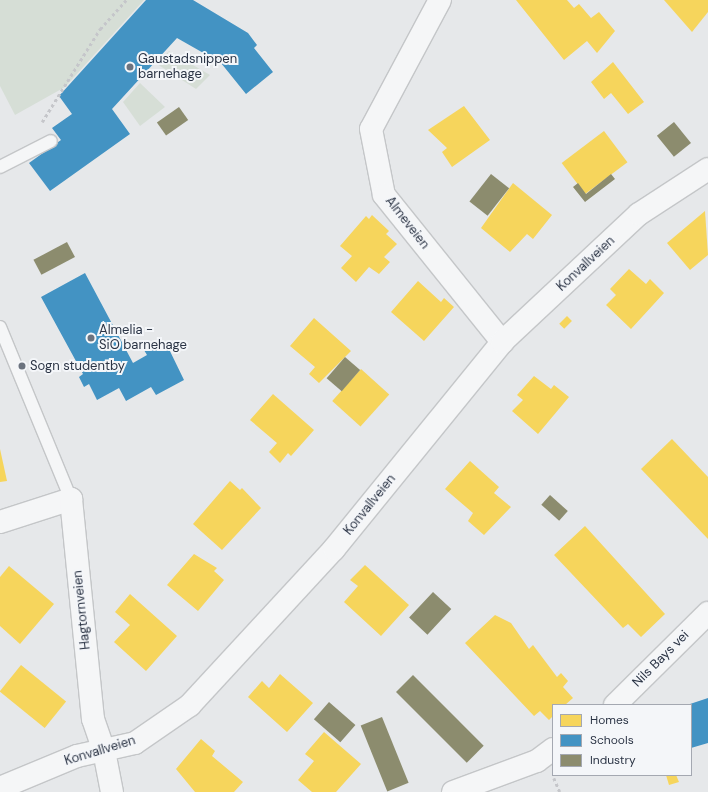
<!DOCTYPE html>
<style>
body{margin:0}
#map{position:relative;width:708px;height:792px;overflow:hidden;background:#e6e8ea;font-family:"DM Sans",sans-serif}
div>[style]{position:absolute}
.green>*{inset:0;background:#d6ded6}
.homes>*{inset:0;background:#f6d55c;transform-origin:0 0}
.schools>*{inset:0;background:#4393c3}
.industry>*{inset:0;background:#8c8c6e;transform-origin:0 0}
.path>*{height:2.5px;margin-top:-1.25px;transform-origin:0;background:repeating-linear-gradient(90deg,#c5c6ca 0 3px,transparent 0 6px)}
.roads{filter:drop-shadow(1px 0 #c4c6c8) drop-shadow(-1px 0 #c4c6c8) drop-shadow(0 1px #c4c6c8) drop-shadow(0 -1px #c4c6c8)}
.lane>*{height:12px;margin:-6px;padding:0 6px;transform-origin:6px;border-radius:6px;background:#f5f6f7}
.street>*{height:22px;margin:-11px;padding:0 11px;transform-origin:11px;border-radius:11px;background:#f5f6f7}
.dots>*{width:11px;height:11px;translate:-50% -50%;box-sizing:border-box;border:2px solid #f4f6f9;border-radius:50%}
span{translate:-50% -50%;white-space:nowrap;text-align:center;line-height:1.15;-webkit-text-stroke:4px #f4f6f9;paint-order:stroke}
.poi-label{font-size:13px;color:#2b3445}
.left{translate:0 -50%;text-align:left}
.street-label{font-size:13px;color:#2b3445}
.legend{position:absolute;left:552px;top:704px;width:140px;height:72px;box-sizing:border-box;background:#f4f6f9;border:1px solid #a4a8b1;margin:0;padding:5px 7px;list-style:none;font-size:12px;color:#2b3445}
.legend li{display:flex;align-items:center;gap:8px;height:20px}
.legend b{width:20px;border:1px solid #a4a8b1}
</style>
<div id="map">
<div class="green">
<i style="clip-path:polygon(0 0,144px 0,65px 87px,15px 115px,0 86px)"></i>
<i style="clip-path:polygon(169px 51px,210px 75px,196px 89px,157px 64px)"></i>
<i style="clip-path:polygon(140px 83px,165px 107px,140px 126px,123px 102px)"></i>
</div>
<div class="homes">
<i style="clip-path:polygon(516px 0,567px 0,574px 8px,579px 4px,591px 18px,599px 12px,615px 31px,597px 53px,587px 41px,564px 60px)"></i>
<i style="clip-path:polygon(664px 0,708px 0,708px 12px,692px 32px)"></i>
<i style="clip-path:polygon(613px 62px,644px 102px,628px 114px,611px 93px,604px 99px,591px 82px)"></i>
<i style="clip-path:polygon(464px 106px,490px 140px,452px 167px,442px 152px,447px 148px,428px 130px)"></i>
<i style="left:604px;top:131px;width:39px;height:53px;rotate:53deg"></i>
<i style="clip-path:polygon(513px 183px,552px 215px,533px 239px,527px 234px,510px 252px,481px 228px)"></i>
<i style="clip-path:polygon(705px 211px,708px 255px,690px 270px,667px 243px)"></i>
<i style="clip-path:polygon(372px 215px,389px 231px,386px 234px,397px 244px,384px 257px,390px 262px,379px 274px,369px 267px,356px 282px,341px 268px,352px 256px,340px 246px,366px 216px,369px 219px)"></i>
<i style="clip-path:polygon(629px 269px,646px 284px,650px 279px,664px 293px,631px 329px,606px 305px,616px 295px,610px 289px)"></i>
<i style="clip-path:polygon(418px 281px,441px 302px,444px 298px,454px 307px,424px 341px,391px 312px)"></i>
<i style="left:567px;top:316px;width:7px;height:11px;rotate:45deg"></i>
<i style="clip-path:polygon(314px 318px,351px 351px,319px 383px,309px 374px,315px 367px,290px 346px)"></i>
<i style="left:361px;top:369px;width:38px;height:43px;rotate:42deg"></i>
<i style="clip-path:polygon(534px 376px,551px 389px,554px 385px,569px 397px,538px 434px,512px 411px,523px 400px,517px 395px)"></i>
<i style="clip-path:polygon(273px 394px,314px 430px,291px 456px,288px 453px,280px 463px,269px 452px,277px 443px,250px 420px)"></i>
<i style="clip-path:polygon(672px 439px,708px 477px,708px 539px,641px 469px)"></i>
<i style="clip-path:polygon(0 449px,7px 481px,0 482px)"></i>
<i style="clip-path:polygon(470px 461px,499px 487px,494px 493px,511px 507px,484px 535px,468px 521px,473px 513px,445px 489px)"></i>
<i style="clip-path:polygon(230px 481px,240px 490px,242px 488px,261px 508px,222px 550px,193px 524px)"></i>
<i style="clip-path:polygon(585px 526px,665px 614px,641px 637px,628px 624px,623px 628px,554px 555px)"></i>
<i style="clip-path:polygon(194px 554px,217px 568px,214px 571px,224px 580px,198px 611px,167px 585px)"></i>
<i style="clip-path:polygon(365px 565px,409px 605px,381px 636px,344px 602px,358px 586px,350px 580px)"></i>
<i style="clip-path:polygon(9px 566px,54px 604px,20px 644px,0 626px,0 577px)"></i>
<i style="clip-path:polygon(130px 594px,177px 636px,146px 671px,114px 642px,130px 625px,115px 612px)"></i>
<i style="clip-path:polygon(495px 615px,511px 623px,529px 649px,533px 645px,557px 677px,561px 673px,568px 681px,563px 687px,573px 698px,565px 705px,553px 705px,553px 716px,549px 720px,540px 711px,534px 716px,465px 643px)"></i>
<i style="left:21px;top:665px;width:58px;height:34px;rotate:39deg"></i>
<i style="clip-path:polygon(280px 674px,313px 703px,287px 732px,248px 697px,262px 681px,269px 688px)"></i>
<i style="clip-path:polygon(324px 732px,361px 764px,336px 792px,312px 792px,298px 780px,314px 761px,305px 754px)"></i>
<i style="clip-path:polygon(201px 739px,215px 751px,212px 756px,243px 782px,234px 792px,195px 792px,176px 769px)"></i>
<i style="clip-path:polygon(666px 775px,676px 775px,679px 782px,669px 785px)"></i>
</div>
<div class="schools">
<i style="clip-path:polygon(146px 0,193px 0,248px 33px,257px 45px,254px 48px,273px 72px,246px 94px,221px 63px,177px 38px,112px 109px,130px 134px,50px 191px,29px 163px,61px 140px,52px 128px,72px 114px,59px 96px)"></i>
<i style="clip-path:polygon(85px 273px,133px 363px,147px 355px,144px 350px,157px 343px,160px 349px,167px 345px,184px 380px,156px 395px,151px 387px,126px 401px,119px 388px,97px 400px,89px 384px,84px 387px,79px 377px,83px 374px,41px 297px)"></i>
<i style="clip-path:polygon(708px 698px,708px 743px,691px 748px,691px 705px,687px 705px)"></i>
</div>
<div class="industry">
<i style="left:179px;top:107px;width:16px;height:27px;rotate:55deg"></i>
<i style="left:674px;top:122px;width:27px;height:22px;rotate:51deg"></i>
<i style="left:491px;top:174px;width:23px;height:35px;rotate:38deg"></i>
<i style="clip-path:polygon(611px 174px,615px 179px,585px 202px,573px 187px,578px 183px,586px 194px)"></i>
<i style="left:67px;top:242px;width:17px;height:38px;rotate:62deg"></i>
<i style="left:345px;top:357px;width:20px;height:28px;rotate:41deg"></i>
<i style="left:550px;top:495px;width:24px;height:13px;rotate:42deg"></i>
<i style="left:433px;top:592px;width:25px;height:35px;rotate:43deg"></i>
<i style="left:413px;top:675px;width:100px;height:24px;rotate:45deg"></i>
<i style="left:329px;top:702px;width:35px;height:23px;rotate:41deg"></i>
<i style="left:382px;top:717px;width:71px;height:23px;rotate:68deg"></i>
</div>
<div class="path">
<i style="left:42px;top:122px;width:110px;rotate:-58.1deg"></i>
<i style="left:100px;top:29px;width:39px;rotate:-48deg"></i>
<i style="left:554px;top:778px;width:15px;rotate:67deg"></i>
</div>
<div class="roads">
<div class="lane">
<i style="left:0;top:167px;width:57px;rotate:-27deg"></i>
<i style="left:0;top:327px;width:186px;rotate:67.6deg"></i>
</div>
<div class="street">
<i style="left:440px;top:0;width:146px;rotate:118.1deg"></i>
<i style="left:371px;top:129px;width:67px;rotate:78.9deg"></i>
<i style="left:384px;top:195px;width:189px;rotate:51.2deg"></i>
<i style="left:0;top:522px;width:75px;rotate:-17.9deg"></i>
<i style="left:71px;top:499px;width:221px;rotate:84.3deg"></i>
<i style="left:93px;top:719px;width:34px;rotate:71deg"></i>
<i style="left:104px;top:751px;width:42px;rotate:79deg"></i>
<i style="left:615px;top:705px;width:131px;rotate:-44.7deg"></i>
<i style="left:0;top:788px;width:83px;rotate:-22.6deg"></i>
<i style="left:77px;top:756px;width:59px;rotate:-12.6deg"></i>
<i style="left:135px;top:743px;width:67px;rotate:-34.6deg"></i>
<i style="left:190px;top:705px;width:212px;rotate:-47.3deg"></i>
<i style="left:334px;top:549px;width:267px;rotate:-50.9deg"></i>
<i style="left:502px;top:342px;width:187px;rotate:-43.1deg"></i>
<i style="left:639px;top:214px;width:82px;rotate:-33.1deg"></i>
<i style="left:453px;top:792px;width:90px;rotate:-20.3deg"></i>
<i style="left:537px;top:761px;width:20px;rotate:-37deg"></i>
</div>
</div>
<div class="dots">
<i style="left:130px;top:67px;background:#6c737f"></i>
<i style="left:91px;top:338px;background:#6c737f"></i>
<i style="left:22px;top:366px;background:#6c737f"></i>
</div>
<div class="poi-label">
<span class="left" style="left:138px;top:67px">Gaustadsnippen<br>barnehage</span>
<span class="left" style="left:99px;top:338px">Almelia -<br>SiO barnehage</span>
<span class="left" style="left:30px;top:366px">Sogn studentby</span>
</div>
<div class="street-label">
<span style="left:407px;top:223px;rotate:52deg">Almeveien</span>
<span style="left:586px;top:264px;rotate:-43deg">Konvallveien</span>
<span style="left:370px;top:505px;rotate:-51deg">Konvallveien</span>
<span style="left:82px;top:610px;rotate:-96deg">Hagtornveien</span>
<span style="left:661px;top:659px;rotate:-45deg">Nils Bays vei</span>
<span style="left:100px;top:751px;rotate:-17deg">Konvallveien</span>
</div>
<ul class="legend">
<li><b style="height:11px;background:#f6d55c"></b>Homes</li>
<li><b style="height:11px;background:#4393c3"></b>Schools</li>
<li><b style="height:11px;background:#8c8c6e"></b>Industry</li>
</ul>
</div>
